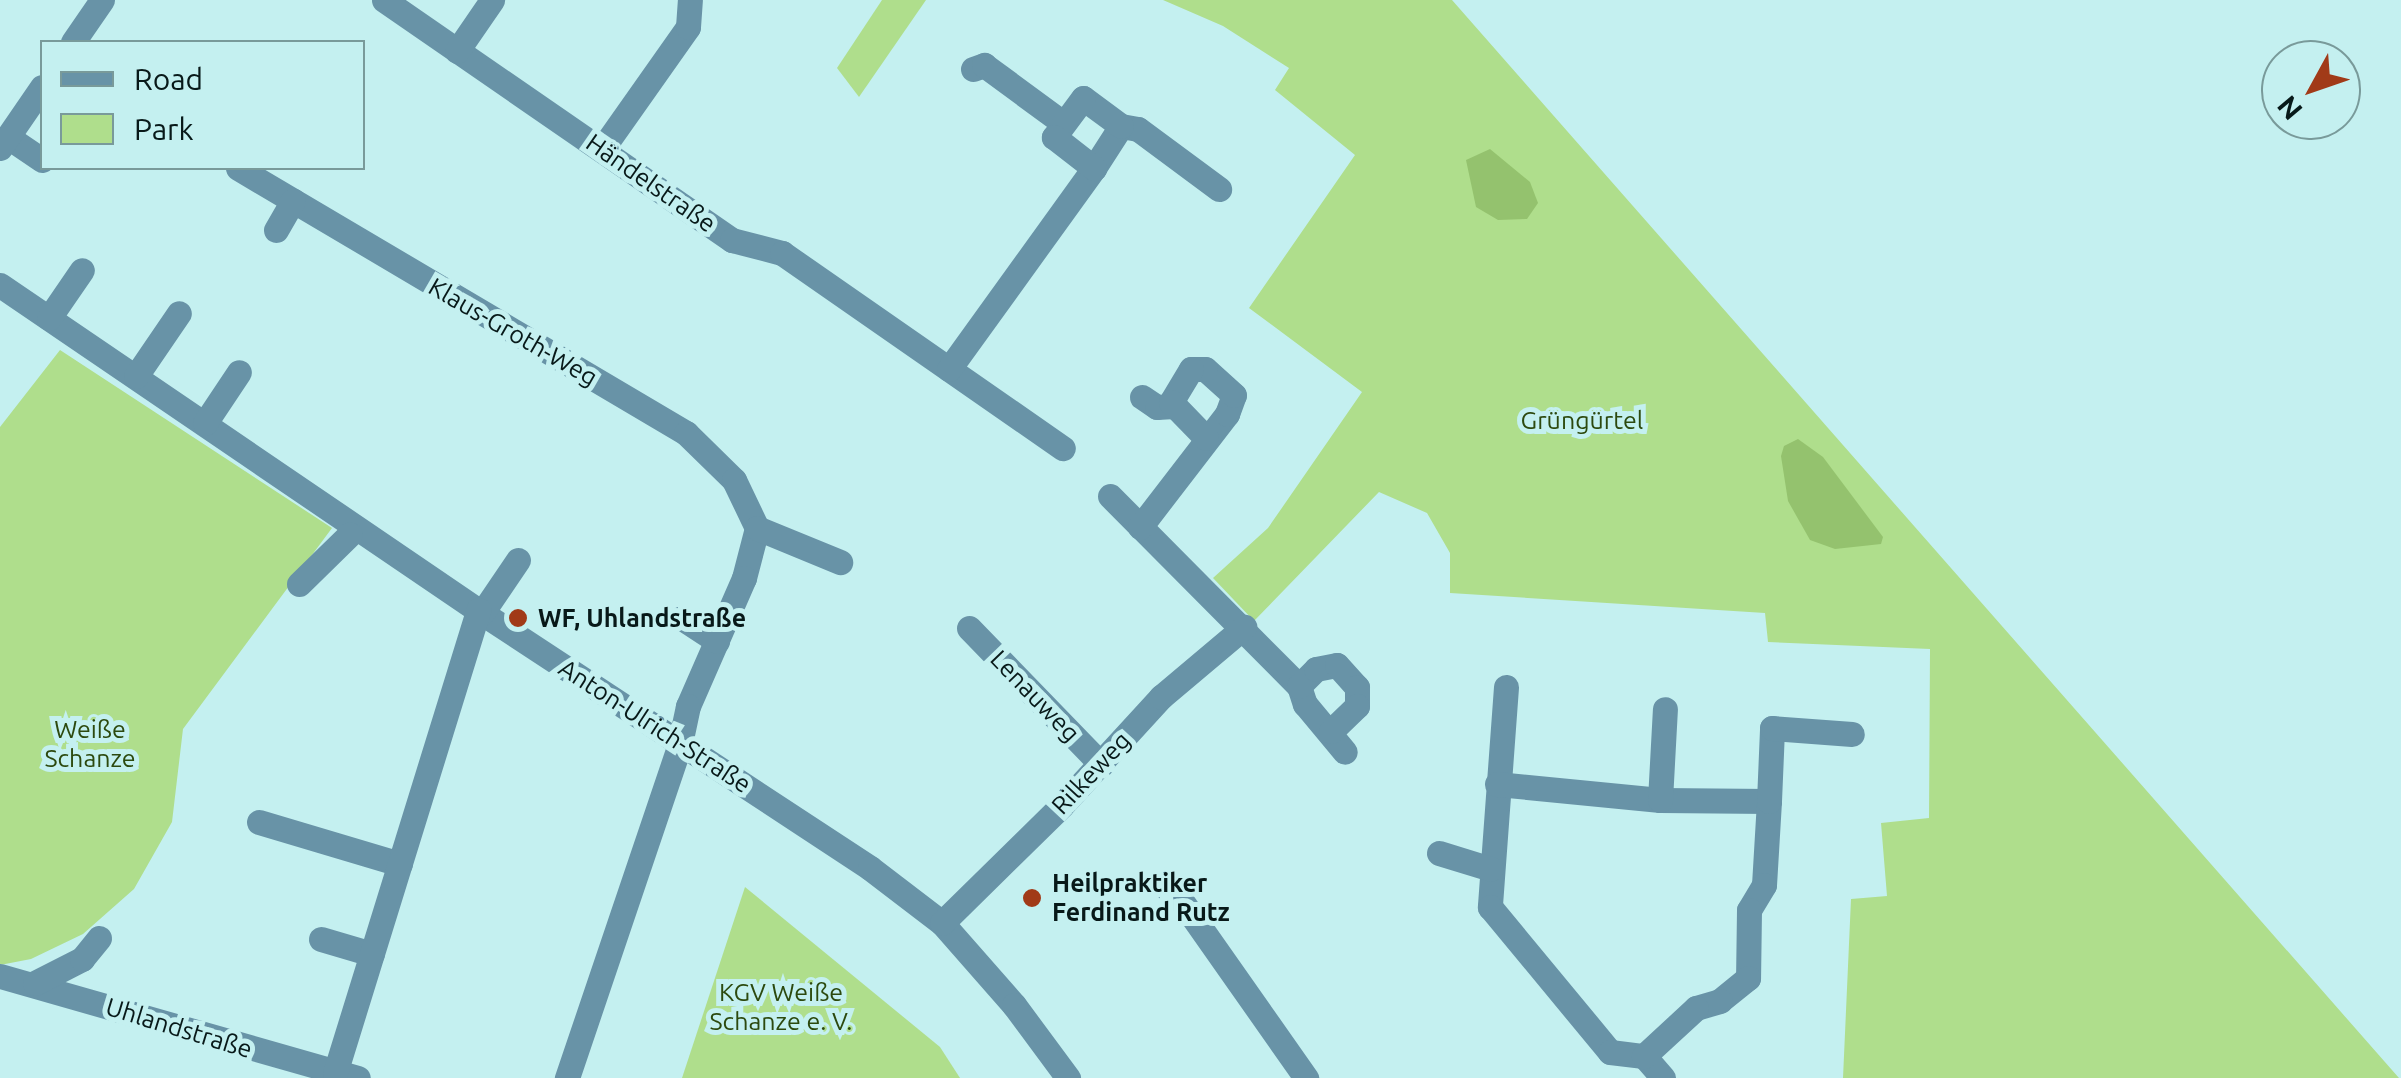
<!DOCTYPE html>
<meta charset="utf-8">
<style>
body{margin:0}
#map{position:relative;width:2401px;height:1078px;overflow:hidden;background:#c4f0f0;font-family:Ubuntu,sans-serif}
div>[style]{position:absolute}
.green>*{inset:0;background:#afde8c}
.forest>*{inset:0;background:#94c26e}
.minor>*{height:25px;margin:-12.5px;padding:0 12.5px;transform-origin:12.5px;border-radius:12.5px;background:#6893a7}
.dots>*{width:28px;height:28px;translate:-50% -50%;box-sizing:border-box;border:5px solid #c4f0f0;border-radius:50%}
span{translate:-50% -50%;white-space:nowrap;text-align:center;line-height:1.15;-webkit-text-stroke:10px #c4f0f0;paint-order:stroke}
.street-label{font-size:25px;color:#081919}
.park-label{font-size:25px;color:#2c490e}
.poi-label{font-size:25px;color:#081919;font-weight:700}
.left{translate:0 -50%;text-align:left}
.legend{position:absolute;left:40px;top:40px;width:325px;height:130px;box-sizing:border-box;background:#c4f0f0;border:2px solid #799a9a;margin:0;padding:12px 18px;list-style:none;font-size:30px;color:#081919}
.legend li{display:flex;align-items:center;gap:20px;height:50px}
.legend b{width:50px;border:2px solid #799a9a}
.north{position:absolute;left:2261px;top:40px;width:100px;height:100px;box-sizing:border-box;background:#c4f0f0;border:2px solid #799a9a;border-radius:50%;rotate:230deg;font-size:28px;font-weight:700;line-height:40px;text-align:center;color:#081919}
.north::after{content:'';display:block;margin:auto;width:35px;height:45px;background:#a13a18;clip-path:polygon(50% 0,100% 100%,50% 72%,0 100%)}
</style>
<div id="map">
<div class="green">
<i style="clip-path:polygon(882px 0,926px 0,859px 97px,837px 68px)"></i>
<i style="clip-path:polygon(1163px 0,1452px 0,2399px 1078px,1843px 1078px,1851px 899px,1887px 896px,1881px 823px,1929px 818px,1930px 649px,1768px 642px,1765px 613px,1450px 593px,1450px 553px,1427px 513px,1379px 492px,1254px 621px,1213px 578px,1268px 528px,1362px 392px,1249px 308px,1355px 155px,1275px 90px,1289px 68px,1223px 26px)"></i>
<i style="clip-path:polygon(60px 350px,332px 528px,183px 729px,172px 822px,134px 889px,83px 934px,31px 959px,0 965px,0 427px)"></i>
<i style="clip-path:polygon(745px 887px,940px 1047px,960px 1078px,682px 1078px)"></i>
</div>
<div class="forest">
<i style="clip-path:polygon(1490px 149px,1530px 182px,1538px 203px,1527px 219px,1498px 220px,1476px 207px,1466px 160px)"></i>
<i style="clip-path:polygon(1798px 439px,1823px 457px,1883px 537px,1881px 544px,1835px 549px,1810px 540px,1788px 501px,1781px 456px,1784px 446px)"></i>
</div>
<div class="minor">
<i style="left:384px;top:0;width:423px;rotate:34.6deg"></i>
<i style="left:732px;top:240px;width:52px;rotate:14.6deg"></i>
<i style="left:782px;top:253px;width:342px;rotate:34.8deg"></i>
<i style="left:73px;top:42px;width:51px;rotate:-55.4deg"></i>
<i style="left:457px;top:51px;width:62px;rotate:-55.5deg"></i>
<i style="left:973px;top:69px;width:12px;rotate:-20deg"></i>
<i style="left:984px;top:65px;width:98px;rotate:36.3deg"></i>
<i style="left:1121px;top:126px;width:17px;rotate:10deg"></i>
<i style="left:1138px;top:129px;width:101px;rotate:36.5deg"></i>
<i style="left:8px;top:137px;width:41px;rotate:34.1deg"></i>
<i style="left:0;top:148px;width:74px;rotate:-55.5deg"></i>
<i style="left:602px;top:149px;width:149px;rotate:-54.8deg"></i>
<i style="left:688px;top:27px;width:27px;rotate:-86deg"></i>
<i style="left:238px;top:168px;width:521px;rotate:30.61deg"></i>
<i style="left:686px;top:433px;width:67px;rotate:44.4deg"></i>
<i style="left:734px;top:480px;width:53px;rotate:64.4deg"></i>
<i style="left:757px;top:528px;width:52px;rotate:104.6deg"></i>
<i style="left:744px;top:578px;width:140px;rotate:113.6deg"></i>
<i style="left:688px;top:706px;width:39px;rotate:102deg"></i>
<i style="left:680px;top:744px;width:353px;rotate:108.7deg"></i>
<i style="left:276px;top:230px;width:34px;rotate:-60deg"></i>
<i style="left:0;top:285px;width:583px;rotate:34.24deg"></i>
<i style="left:482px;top:613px;width:464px;rotate:33.3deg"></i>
<i style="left:870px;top:868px;width:91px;rotate:37.4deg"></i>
<i style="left:942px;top:923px;width:109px;rotate:48.7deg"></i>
<i style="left:1014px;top:1005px;width:91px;rotate:53.5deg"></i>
<i style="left:49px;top:318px;width:58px;rotate:-55.5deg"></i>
<i style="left:949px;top:369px;width:248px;rotate:-54.2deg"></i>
<i style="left:1094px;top:168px;width:50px;rotate:-57.3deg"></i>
<i style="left:1121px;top:126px;width:47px;rotate:-143.6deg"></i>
<i style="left:1083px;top:98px;width:49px;rotate:126.6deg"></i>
<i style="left:1054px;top:137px;width:51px;rotate:37.8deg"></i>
<i style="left:136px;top:376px;width:76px;rotate:-55.7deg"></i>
<i style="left:1142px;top:397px;width:18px;rotate:34deg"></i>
<i style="left:1157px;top:407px;width:17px;rotate:-3deg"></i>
<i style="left:205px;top:423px;width:61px;rotate:-56.3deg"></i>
<i style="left:1110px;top:496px;width:268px;rotate:45.2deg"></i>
<i style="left:1299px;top:686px;width:19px;rotate:72deg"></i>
<i style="left:1305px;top:704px;width:62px;rotate:50.2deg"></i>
<i style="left:1140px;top:527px;width:143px;rotate:-52.4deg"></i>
<i style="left:1227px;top:414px;width:20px;rotate:-70deg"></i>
<i style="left:1234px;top:395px;width:39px;rotate:-138deg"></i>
<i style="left:1205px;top:369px;width:14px;rotate:180deg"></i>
<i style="left:1191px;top:369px;width:39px;rotate:121deg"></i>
<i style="left:1171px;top:402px;width:50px;rotate:45.8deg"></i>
<i style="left:757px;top:528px;width:90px;rotate:22.3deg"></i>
<i style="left:299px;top:584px;width:71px;rotate:-44.4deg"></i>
<i style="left:482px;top:613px;width:64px;rotate:-55.8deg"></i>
<i style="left:682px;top:618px;width:42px;rotate:33.3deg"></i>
<i style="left:969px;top:628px;width:190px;rotate:45.9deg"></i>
<i style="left:1299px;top:686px;width:24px;rotate:-45deg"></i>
<i style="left:1316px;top:669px;width:21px;rotate:-11deg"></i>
<i style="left:1337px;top:665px;width:30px;rotate:48deg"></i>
<i style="left:1357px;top:687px;width:19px;rotate:90deg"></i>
<i style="left:1357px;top:706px;width:36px;rotate:136deg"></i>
<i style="left:1506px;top:687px;width:221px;rotate:94.2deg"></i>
<i style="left:1490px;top:907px;width:188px;rotate:50.4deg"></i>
<i style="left:1610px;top:1052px;width:34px;rotate:7deg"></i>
<i style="left:1644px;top:1056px;width:29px;rotate:49deg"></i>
<i style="left:1497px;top:784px;width:164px;rotate:5.6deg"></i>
<i style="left:1660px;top:800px;width:109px;rotate:0.5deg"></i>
<i style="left:1769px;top:801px;width:84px;rotate:93.4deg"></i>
<i style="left:1764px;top:885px;width:29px;rotate:121deg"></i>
<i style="left:1749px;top:910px;width:68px;rotate:90.8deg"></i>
<i style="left:1748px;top:978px;width:36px;rotate:141deg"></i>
<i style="left:1720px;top:1001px;width:25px;rotate:164deg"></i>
<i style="left:1696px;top:1008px;width:71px;rotate:137.3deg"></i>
<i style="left:1660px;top:800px;width:91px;rotate:-86.9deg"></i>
<i style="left:1769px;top:801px;width:73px;rotate:-87.6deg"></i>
<i style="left:1772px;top:728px;width:80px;rotate:4.3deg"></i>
<i style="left:259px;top:822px;width:147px;rotate:16.6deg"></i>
<i style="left:1439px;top:853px;width:54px;rotate:17.1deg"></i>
<i style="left:1161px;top:883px;width:26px;rotate:40deg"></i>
<i style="left:1181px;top:900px;width:218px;rotate:54.9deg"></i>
<i style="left:942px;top:923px;width:168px;rotate:-44.5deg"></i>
<i style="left:1062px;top:805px;width:147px;rotate:-47.5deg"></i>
<i style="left:1161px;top:697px;width:109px;rotate:-40.1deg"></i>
<i style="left:321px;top:939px;width:53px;rotate:16.4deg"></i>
<i style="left:0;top:976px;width:372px;rotate:15.9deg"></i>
<i style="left:35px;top:983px;width:53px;rotate:-27.1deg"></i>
<i style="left:82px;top:959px;width:27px;rotate:-51deg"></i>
<i style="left:335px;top:1073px;width:485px;rotate:-72.8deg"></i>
</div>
<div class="dots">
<i style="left:518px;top:618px;background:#a13a18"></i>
<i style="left:1032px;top:898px;background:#a13a18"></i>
</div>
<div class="street-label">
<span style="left:651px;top:183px;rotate:35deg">Händelstraße</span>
<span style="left:513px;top:332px;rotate:30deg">Klaus-Groth-Weg</span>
<span style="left:1035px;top:696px;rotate:46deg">Lenauweg</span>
<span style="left:655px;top:726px;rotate:33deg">Anton-Ulrich-Straße</span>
<span style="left:1091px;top:773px;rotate:-47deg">Rilkeweg</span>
<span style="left:179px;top:1028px;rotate:17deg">Uhlandstraße</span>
</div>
<div class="park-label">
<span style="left:1582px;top:420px">Grüngürtel</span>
<span style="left:90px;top:744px">Weiße<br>Schanze</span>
<span style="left:781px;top:1007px">KGV Weiße<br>Schanze e. V.</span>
</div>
<div class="poi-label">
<span class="left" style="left:538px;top:618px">WF, Uhlandstraße</span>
<span class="left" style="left:1052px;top:898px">Heilpraktiker<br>Ferdinand Rutz</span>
</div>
<ul class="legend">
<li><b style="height:12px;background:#6893a7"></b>Road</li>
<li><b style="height:28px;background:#afde8c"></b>Park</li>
</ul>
<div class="north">N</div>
</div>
